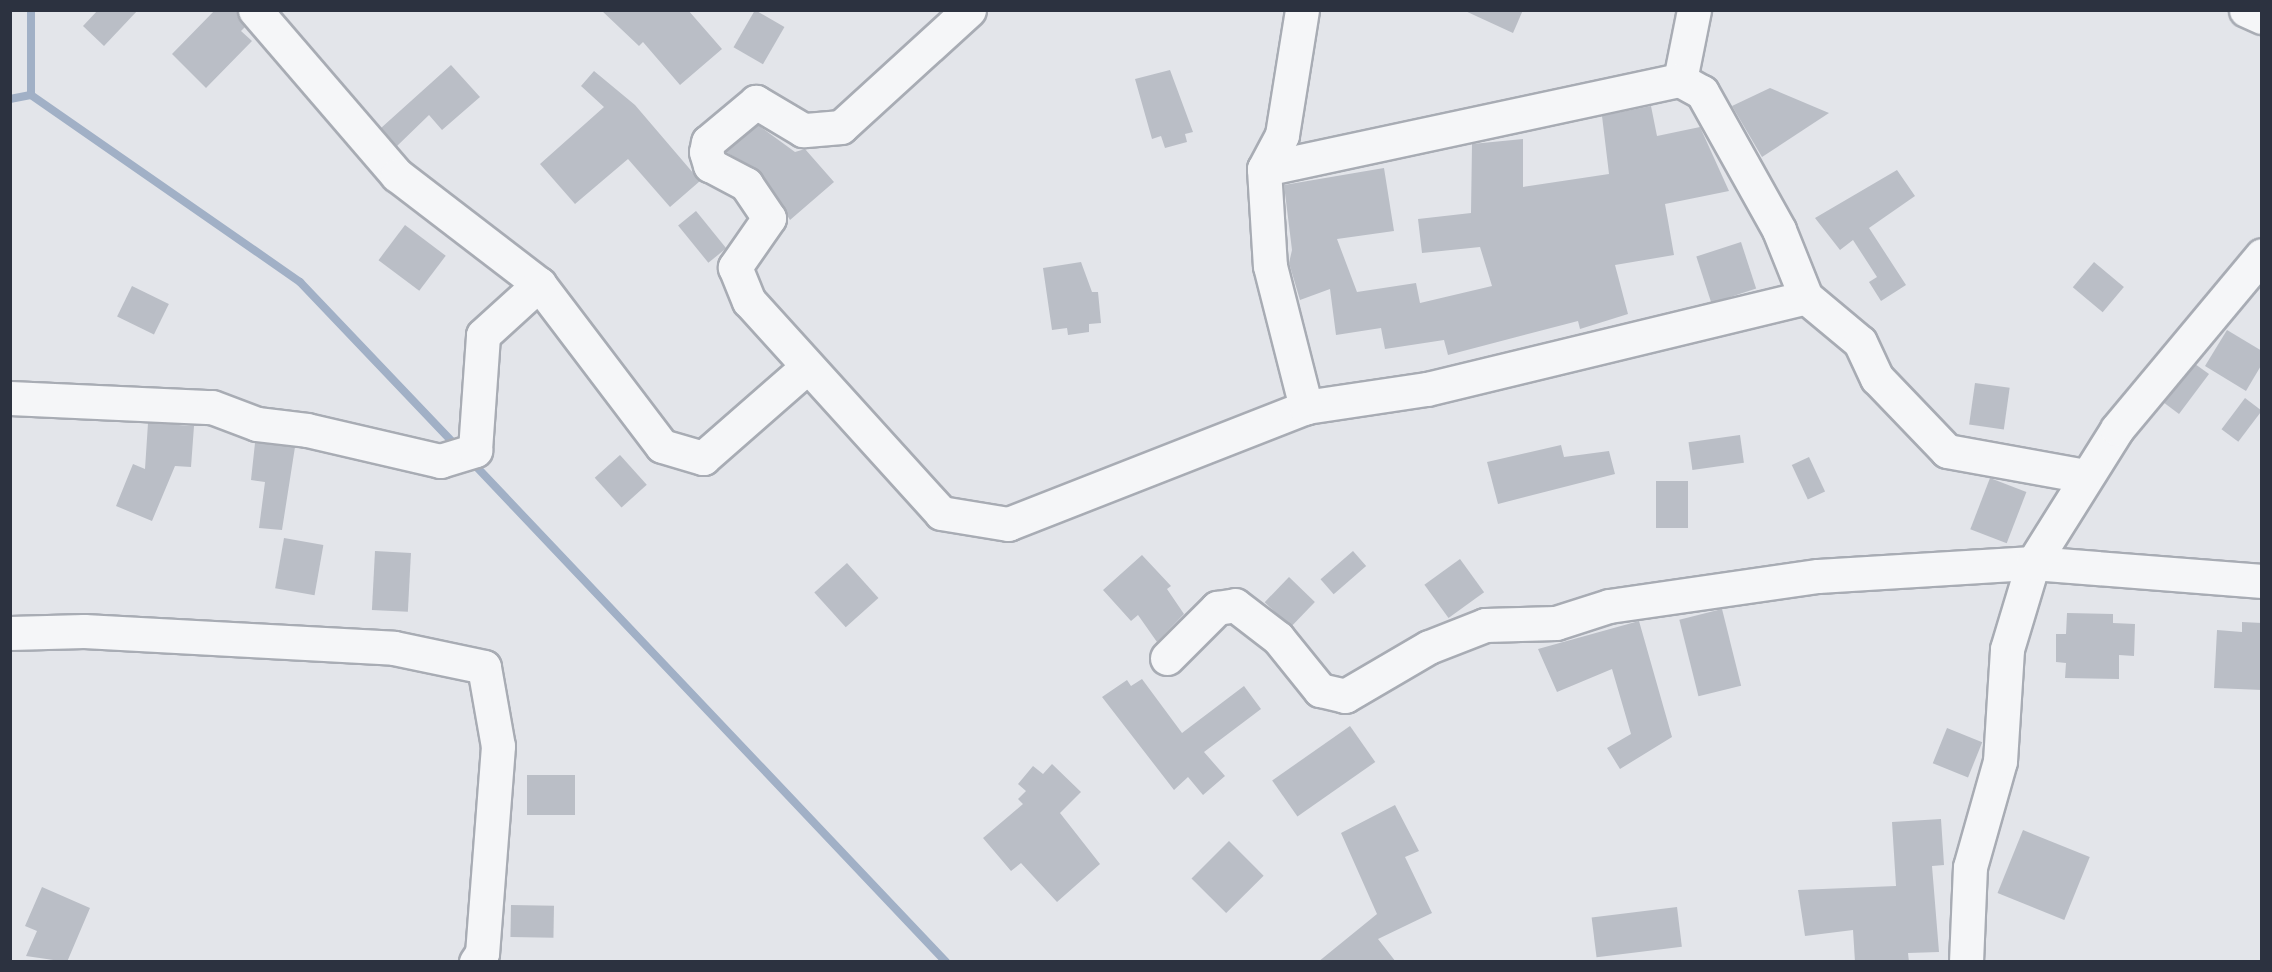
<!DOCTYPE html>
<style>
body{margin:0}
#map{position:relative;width:2272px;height:972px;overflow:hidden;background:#e3e5ea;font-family:Cabin,sans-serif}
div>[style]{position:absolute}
.stream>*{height:8px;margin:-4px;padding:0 4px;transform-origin:4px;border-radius:4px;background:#a1b0c6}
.building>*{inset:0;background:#babec6;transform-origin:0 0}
.roads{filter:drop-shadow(2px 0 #a8acb4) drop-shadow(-2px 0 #a8acb4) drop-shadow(0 2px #a8acb4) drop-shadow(0 -2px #a8acb4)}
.minor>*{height:33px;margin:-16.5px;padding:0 16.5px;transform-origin:16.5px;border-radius:16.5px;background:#f5f6f8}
span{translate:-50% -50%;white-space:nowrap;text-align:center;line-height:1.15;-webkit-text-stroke:5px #f2f4f7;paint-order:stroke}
.frame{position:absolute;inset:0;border:12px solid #2c3240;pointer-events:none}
</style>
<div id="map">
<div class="stream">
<i style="left:31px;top:10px;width:85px;rotate:90deg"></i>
<i style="left:31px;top:95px;width:328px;rotate:34.8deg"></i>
<i style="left:300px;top:282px;width:228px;rotate:46.4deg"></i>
<i style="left:10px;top:99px;width:21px;rotate:-11deg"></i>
<i style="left:470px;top:460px;width:692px;rotate:46.52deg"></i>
</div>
<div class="building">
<i style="clip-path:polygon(98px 10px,138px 10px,104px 46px,83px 26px)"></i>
<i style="clip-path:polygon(215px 10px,237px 10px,245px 27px,241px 31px,252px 41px,206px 88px,172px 54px)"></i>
<i style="clip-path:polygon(601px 10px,688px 10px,722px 49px,680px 85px,643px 42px,639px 46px)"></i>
<i style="left:755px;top:10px;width:34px;height:43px;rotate:30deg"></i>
<i style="clip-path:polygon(1463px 10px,1523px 10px,1513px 33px)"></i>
<i style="clip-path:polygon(451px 65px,480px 97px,442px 130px,429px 115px,397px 146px,381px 128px)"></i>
<i style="clip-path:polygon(1170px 70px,1193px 132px,1185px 134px,1187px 142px,1165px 148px,1161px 136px,1152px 139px,1135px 79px)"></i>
<i style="clip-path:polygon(594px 71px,635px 105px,700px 181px,670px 207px,628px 159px,575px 204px,540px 164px,604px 107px,581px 86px)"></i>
<i style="clip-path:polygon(1770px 88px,1829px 113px,1762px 157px,1732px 106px)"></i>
<i style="clip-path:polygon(1651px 106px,1657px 136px,1700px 127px,1729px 191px,1665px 204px,1674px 255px,1615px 265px,1628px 314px,1580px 329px,1578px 321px,1448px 355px,1444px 340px,1385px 349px,1381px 328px,1336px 335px,1330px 289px,1300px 300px,1289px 263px,1292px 250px,1284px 185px,1384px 168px,1394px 231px,1337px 239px,1357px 292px,1416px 283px,1420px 303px,1492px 286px,1480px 247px,1422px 253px,1418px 219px,1471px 213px,1472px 144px,1523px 139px,1523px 187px,1609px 174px,1602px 116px)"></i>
<i style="clip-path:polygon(758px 125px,795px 152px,805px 149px,834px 182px,790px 220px,761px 173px,726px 152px)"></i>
<i style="clip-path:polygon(1897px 170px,1915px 196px,1869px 228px,1906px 285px,1881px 301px,1869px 282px,1877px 277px,1853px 240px,1840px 250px,1815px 218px)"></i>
<i style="left:696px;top:211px;width:48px;height:23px;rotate:51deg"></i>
<i style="left:405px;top:225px;width:51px;height:44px;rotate:37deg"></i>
<i style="left:1741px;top:242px;width:49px;height:47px;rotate:72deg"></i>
<i style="clip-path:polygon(1081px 262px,1092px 292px,1098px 292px,1101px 323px,1089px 324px,1089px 332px,1068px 335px,1067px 328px,1052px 330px,1043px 268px)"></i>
<i style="left:2094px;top:262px;width:39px;height:33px;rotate:40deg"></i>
<i style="left:132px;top:286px;width:41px;height:34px;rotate:26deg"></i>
<i style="clip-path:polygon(2227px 330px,2262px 351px,2262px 364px,2246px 391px,2205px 366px)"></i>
<i style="clip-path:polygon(2195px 364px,2209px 374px,2179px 414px,2163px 402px)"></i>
<i style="left:1975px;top:383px;width:35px;height:42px;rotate:8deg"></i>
<i style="left:2245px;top:398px;width:21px;height:39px;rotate:37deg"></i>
<i style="clip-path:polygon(148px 423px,194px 426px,191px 467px,175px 466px,152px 521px,116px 506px,133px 464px,145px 469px)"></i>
<i style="left:1740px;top:435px;width:28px;height:52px;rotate:82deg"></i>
<i style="clip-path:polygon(255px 443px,295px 447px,282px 530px,259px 528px,265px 482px,251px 480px)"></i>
<i style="clip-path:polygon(1561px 445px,1564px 457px,1609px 451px,1615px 474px,1498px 504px,1487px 462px)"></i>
<i style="left:620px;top:455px;width:40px;height:34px;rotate:48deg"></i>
<i style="left:1809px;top:457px;width:38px;height:19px;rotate:65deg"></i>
<i style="left:1990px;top:478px;width:39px;height:55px;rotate:21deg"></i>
<i style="left:1656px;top:481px;width:32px;height:47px"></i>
<i style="left:284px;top:538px;width:40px;height:51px;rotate:10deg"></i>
<i style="left:375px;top:551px;width:36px;height:59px;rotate:3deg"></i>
<i style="left:1353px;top:551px;width:20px;height:43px;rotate:49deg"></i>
<i style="clip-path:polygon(1142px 555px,1171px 586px,1167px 589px,1184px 614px,1157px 642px,1138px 615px,1131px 621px,1103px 590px)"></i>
<i style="left:1460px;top:559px;width:41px;height:44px;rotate:54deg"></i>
<i style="left:847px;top:563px;width:47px;height:44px;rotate:48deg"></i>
<i style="left:1289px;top:577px;width:36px;height:35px;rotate:44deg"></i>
<i style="left:1722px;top:609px;width:79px;height:44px;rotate:76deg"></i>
<i style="clip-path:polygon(2067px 613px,2113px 614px,2113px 623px,2135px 624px,2134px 656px,2119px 655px,2119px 679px,2065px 678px,2066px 663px,2056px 662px,2056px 634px,2066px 634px)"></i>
<i style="clip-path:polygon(1639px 621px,1672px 737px,1620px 769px,1607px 748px,1631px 734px,1612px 669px,1557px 692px,1538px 649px)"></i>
<i style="clip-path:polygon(2242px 622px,2262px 623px,2262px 690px,2214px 688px,2217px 630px,2242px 632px)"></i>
<i style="clip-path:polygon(1142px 679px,1182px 733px,1244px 686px,1261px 709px,1204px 752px,1225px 776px,1203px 795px,1188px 777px,1174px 790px,1102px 697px,1127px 680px,1131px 686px)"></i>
<i style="left:1350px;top:726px;width:44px;height:95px;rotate:55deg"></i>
<i style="left:1947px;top:728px;width:38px;height:38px;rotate:22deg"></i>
<i style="clip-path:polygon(1052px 764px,1081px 792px,1060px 813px,1100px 864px,1057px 902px,1021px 863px,1011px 871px,983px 838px,1023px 804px,1018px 799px,1026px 791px,1018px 784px,1033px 766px,1043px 774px)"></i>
<i style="left:527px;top:775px;width:48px;height:40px"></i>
<i style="clip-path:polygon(1395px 805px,1419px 851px,1405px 857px,1432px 913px,1378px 939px,1396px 962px,1318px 962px,1377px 914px,1341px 833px)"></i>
<i style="clip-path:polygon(1941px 819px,1944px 865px,1932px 866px,1939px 952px,1908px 953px,1909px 962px,1855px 962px,1853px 930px,1805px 936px,1798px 890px,1896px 886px,1892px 822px)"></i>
<i style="left:2023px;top:830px;width:72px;height:68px;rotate:22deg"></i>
<i style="left:1229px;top:841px;width:49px;height:53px;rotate:45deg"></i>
<i style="clip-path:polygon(42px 887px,90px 908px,67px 962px,26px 956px,37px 931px,25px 926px)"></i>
<i style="left:511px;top:905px;width:43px;height:32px;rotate:1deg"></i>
<i style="left:1677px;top:907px;width:40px;height:86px;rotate:83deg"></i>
</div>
<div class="roads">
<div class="minor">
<i style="left:255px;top:10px;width:218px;rotate:49.3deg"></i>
<i style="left:397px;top:175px;width:179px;rotate:37.5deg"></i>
<i style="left:539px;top:284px;width:203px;rotate:52.8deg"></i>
<i style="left:662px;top:446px;width:43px;rotate:16.3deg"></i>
<i style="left:703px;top:458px;width:138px;rotate:-41.2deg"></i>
<i style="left:969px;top:10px;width:173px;rotate:137.6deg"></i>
<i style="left:841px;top:127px;width:38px;rotate:175deg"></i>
<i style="left:803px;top:130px;width:55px;rotate:-149.2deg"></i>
<i style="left:756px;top:102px;width:62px;rotate:140.2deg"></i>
<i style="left:708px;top:142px;width:10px;rotate:101deg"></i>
<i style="left:706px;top:152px;width:14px;rotate:73deg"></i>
<i style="left:710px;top:165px;width:41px;rotate:27.8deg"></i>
<i style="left:746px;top:184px;width:41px;rotate:55.9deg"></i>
<i style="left:769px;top:218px;width:60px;rotate:124.8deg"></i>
<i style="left:735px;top:267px;width:37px;rotate:68deg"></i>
<i style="left:749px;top:301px;width:286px;rotate:47.8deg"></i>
<i style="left:941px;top:513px;width:68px;rotate:9.3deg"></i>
<i style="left:1008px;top:524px;width:320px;rotate:-21.4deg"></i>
<i style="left:1306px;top:407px;width:122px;rotate:-8.5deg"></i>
<i style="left:1427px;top:389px;width:390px;rotate:-13.6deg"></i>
<i style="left:1806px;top:297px;width:70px;rotate:39.8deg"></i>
<i style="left:1860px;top:342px;width:40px;rotate:65deg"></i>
<i style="left:1877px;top:378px;width:101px;rotate:46.2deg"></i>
<i style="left:1947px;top:451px;width:139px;rotate:10.3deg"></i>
<i style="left:1302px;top:10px;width:127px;rotate:99.1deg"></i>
<i style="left:1282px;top:135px;width:38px;rotate:118deg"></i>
<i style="left:1264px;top:169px;width:97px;rotate:86.5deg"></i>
<i style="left:1270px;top:266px;width:146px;rotate:75.7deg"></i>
<i style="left:2246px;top:10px;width:17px;rotate:24deg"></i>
<i style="left:1680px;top:80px;width:71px;rotate:-78.7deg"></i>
<i style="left:1264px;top:169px;width:425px;rotate:-12.1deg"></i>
<i style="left:1680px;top:80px;width:25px;rotate:29deg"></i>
<i style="left:1702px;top:92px;width:158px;rotate:60.8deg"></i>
<i style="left:1779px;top:230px;width:72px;rotate:68.1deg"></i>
<i style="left:10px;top:398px;width:202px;rotate:2.6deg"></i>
<i style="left:212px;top:407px;width:48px;rotate:20.7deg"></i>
<i style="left:257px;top:424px;width:50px;rotate:6.8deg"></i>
<i style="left:307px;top:430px;width:137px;rotate:13.1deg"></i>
<i style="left:440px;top:461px;width:37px;rotate:-17deg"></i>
<i style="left:475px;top:450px;width:115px;rotate:-86deg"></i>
<i style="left:483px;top:335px;width:76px;rotate:-42.3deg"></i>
<i style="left:10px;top:633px;width:74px;rotate:-1.5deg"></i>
<i style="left:84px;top:631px;width:310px;rotate:3.1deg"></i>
<i style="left:394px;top:648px;width:92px;rotate:11.9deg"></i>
<i style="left:484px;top:667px;width:80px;rotate:80deg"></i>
<i style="left:498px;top:746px;width:208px;rotate:94.4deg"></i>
<i style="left:482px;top:953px;width:11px;rotate:124deg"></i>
<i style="left:1167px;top:658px;width:71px;rotate:-45deg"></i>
<i style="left:1217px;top:608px;width:18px;rotate:-9deg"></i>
<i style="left:1235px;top:605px;width:54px;rotate:37.5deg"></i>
<i style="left:1278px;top:638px;width:67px;rotate:51.1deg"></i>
<i style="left:1320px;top:690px;width:26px;rotate:13deg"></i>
<i style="left:1345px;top:696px;width:97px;rotate:-30.3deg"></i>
<i style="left:1429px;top:647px;width:60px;rotate:-21.4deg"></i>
<i style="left:1485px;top:625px;width:71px;rotate:-1.6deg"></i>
<i style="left:1556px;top:623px;width:56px;rotate:-17.8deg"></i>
<i style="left:1609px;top:606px;width:211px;rotate:-8.2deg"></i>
<i style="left:1818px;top:576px;width:215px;rotate:-3.5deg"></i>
<i style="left:2033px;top:563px;width:230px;rotate:4.5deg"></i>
<i style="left:1966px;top:962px;width:95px;rotate:-87.6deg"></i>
<i style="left:1970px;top:867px;width:110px;rotate:-74.2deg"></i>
<i style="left:2000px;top:761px;width:112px;rotate:-86.4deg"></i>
<i style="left:2007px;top:649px;width:90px;rotate:-73.2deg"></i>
<i style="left:2033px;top:563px;width:158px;rotate:-57.9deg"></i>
<i style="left:2117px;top:429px;width:226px;rotate:-50.2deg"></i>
</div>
</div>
<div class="frame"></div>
</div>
